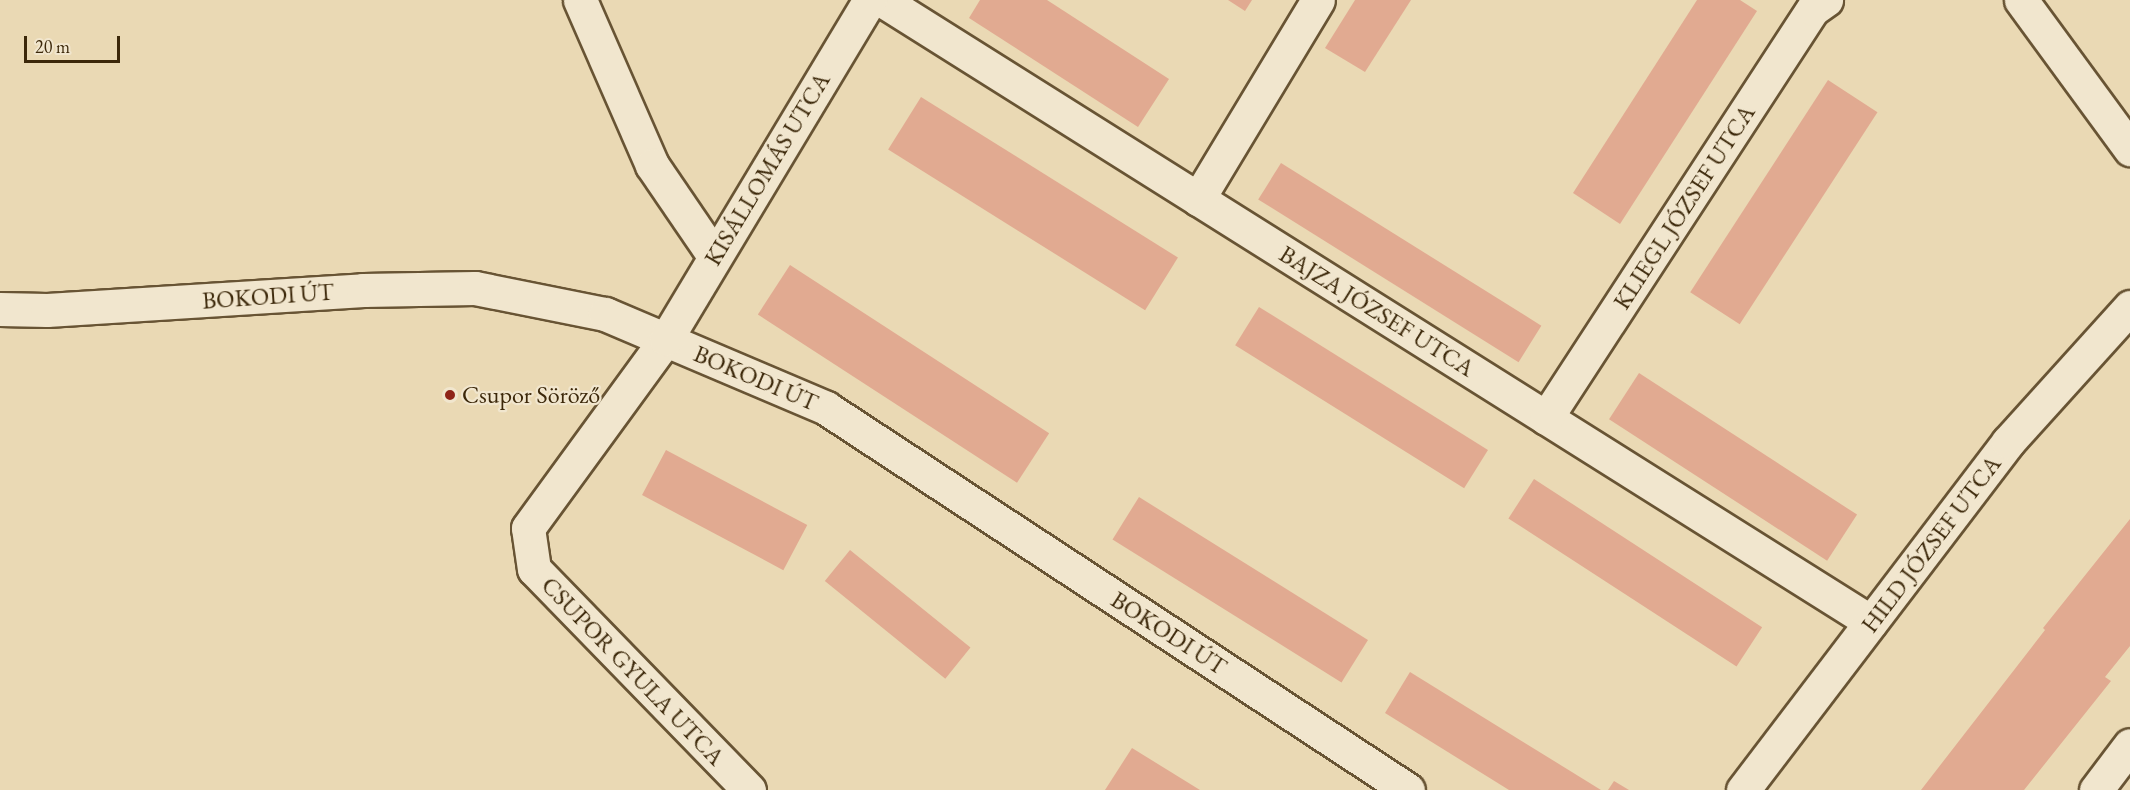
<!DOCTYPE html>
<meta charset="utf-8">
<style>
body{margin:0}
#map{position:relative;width:2130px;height:790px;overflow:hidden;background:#ead9b4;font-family:"EB Garamond",serif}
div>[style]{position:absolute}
.building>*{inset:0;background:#e1aa91;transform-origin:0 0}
.roads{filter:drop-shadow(2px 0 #685434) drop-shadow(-2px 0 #685434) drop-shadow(0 2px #685434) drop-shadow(0 -2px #685434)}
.minor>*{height:33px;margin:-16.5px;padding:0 16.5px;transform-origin:16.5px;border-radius:16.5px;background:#f1e6ce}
.dots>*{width:16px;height:16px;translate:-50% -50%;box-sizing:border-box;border:3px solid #f1e6ce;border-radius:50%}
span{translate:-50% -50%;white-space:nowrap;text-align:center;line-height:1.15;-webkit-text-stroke:4.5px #f1e6ce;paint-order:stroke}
.street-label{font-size:24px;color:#3c280a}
.poi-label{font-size:24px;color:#3c280a}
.left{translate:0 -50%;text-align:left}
.scale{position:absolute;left:24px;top:36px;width:96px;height:27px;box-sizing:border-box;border:3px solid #3c280a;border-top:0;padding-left:8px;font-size:18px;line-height:21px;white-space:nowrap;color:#3c280a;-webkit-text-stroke:4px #f1e6ce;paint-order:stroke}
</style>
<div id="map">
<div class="building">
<i style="clip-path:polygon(980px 0,1047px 0,1169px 79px,1138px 127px,969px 18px)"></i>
<i style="clip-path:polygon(1228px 0,1252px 0,1245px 11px)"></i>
<i style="clip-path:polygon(1355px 0,1411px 0,1365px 72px,1325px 48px)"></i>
<i style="clip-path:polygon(1697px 0,1740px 0,1757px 11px,1620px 224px,1573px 193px)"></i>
<i style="left:1828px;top:80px;width:59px;height:253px;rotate:33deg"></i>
<i style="left:921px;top:97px;width:303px;height:62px;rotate:32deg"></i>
<i style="left:1281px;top:163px;width:307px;height:43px;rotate:32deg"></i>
<i style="left:790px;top:265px;width:309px;height:59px;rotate:33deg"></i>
<i style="left:1259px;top:307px;width:270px;height:45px;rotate:32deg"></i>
<i style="left:1639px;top:373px;width:260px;height:55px;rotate:33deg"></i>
<i style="left:666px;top:450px;width:160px;height:51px;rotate:28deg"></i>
<i style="left:1534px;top:479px;width:272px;height:47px;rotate:33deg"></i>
<i style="left:1139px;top:497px;width:270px;height:50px;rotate:32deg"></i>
<i style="clip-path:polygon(2130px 519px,2130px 646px,2105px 677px,2111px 681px,2024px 790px,1921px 790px,2045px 630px,2043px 628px)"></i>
<i style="left:850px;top:550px;width:155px;height:40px;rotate:39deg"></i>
<i style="clip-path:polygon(1410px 672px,1601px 790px,1509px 790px,1385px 713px)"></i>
<i style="clip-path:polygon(1132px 748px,1200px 790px,1105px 790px)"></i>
<i style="clip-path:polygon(1614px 781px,1629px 790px,1608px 790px)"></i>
</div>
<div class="roads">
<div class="minor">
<i style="left:580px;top:0;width:180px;rotate:66.4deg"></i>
<i style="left:652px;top:165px;width:110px;rotate:55.7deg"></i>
<i style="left:882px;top:0;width:1168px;rotate:32.17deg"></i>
<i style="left:2021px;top:0;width:185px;rotate:53.8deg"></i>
<i style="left:1198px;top:199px;width:232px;rotate:-58.9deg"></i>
<i style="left:0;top:309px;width:47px;rotate:1.2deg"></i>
<i style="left:47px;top:310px;width:317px;rotate:-3.6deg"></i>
<i style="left:363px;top:290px;width:112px;rotate:-1deg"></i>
<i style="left:475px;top:288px;width:133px;rotate:11.3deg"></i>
<i style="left:605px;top:314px;width:240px;rotate:23deg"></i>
<i style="left:826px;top:408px;width:696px;rotate:33.28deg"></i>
<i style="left:1546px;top:418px;width:488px;rotate:-56.9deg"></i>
<i style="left:1813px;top:9px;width:16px;rotate:-35deg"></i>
<i style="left:749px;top:790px;width:308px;rotate:-134.2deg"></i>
<i style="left:534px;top:569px;width:41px;rotate:-98.3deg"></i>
<i style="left:528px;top:528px;width:234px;rotate:-53.9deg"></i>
<i style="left:666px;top:339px;width:396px;rotate:-59deg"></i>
<i style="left:1743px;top:790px;width:437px;rotate:-52.7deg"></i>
<i style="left:2008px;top:442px;width:182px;rotate:-47.9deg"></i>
<i style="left:2096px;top:790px;width:56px;rotate:-52.9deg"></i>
</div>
</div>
<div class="dots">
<i style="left:450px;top:395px;background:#8f2418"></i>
</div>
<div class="street-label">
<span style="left:767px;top:169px;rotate:-59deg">KISÁLLOMÁS UTCA</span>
<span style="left:1684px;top:207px;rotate:-57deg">KLIEGL JÓZSEF UTCA</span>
<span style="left:268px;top:296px;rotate:-4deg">BOKODI ÚT</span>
<span style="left:1377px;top:311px;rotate:32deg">BAJZA JÓZSEF UTCA</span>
<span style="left:756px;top:378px;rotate:23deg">BOKODI ÚT</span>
<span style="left:1931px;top:544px;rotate:-53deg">HILD JÓZSEF UTCA</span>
<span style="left:1169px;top:633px;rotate:33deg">BOKODI ÚT</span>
<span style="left:633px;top:671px;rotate:46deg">CSUPOR GYULA UTCA</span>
</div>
<div class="poi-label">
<span class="left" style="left:462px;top:395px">Csupor Söröző</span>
</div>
<div class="scale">20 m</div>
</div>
